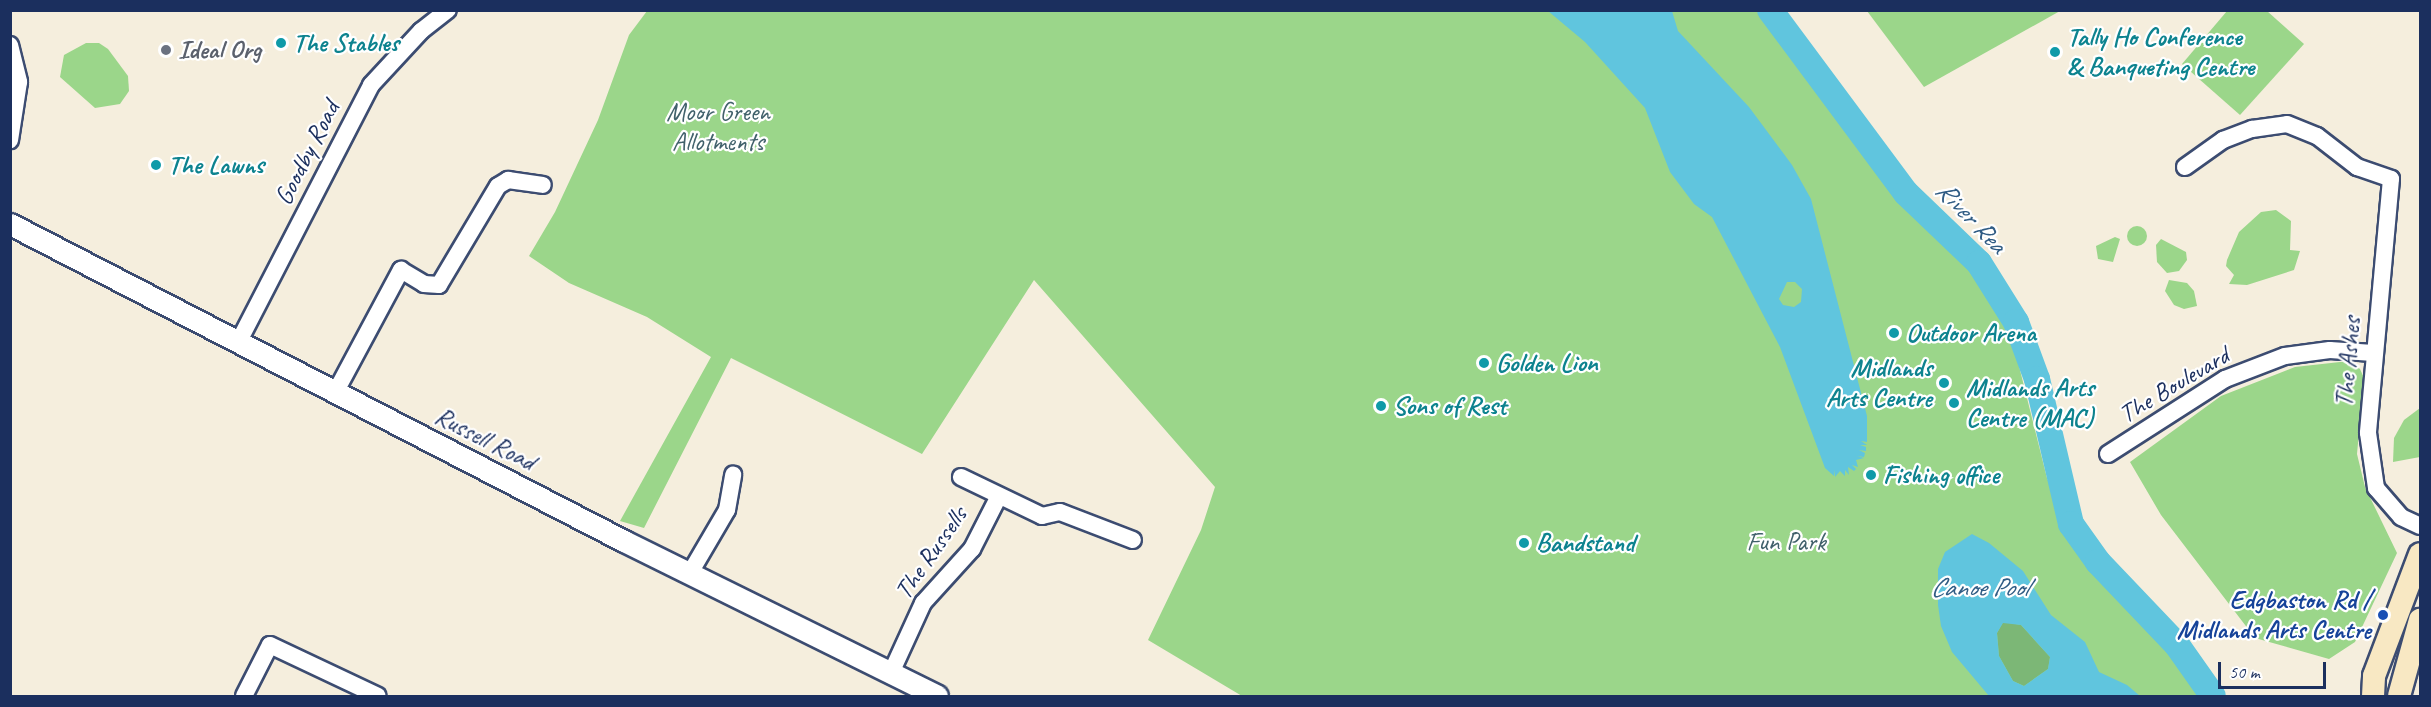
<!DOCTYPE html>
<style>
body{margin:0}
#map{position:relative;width:2431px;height:707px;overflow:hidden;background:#f5eedd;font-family:Caveat,sans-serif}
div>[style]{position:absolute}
.green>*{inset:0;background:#9bd68a}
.round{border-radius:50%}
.forest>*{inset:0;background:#7cb776}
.water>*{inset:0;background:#60c5de}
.river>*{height:26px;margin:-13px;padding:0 13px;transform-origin:13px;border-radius:13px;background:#60c5de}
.roads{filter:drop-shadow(2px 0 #3c4c71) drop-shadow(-2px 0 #3c4c71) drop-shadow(0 2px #3c4c71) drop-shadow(0 -2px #3c4c71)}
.minor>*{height:16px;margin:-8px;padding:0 8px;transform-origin:8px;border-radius:8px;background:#fff}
.tertiary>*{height:21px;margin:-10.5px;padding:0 10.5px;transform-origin:10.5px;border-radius:10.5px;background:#fff}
.secondary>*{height:22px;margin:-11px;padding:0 11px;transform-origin:11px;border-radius:11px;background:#f8e8c3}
.dots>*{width:16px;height:16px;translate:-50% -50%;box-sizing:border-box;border:3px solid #fff;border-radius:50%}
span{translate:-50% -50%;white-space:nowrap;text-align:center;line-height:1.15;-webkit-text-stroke:4.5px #fff;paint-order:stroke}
.culture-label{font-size:26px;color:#0d838f;font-weight:700}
.left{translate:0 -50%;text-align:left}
.right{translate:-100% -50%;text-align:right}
.worship-label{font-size:26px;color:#5b616d;font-weight:700}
.park-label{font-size:26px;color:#41616b}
.street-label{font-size:26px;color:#1b2f5e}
.transit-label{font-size:26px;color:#164399;font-weight:700}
.water-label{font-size:27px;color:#305c84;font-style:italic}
.frame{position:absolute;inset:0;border:12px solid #1b2f5e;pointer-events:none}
.scale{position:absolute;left:2218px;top:662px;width:108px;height:27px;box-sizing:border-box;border:3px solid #1b2f5e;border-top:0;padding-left:8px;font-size:18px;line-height:21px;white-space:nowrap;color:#1b2f5e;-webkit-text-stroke:4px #fff;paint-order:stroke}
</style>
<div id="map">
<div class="green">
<i style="clip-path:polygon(647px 11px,1760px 11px,1901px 200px,1976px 273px,2009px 326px,2047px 478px,2075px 542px,2121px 591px,2204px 696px,1242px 696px,1148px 640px,1201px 530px,1215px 487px,1034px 280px,922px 454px,731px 358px,644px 528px,620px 521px,711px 357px,647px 317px,569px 283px,529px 256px,555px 212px,598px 120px,629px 35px)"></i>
<i style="clip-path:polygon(1867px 11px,2060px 11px,1924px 87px)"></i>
<i style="clip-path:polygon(2227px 11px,2267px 11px,2304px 44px,2240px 115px,2182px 64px)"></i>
<i style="clip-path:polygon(86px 43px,99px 43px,108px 49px,128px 76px,129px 91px,120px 104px,95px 108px,60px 77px,64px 55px)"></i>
<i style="clip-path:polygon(2276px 210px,2291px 221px,2290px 250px,2300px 251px,2294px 270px,2247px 285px,2229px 284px,2234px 275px,2226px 266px,2227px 260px,2239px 232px,2261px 212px)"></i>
<i class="round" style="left:2127px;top:226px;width:20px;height:20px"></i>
<i style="clip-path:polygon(2115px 237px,2120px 239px,2113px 262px,2098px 259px,2096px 246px)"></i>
<i style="clip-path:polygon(2161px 239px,2186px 252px,2187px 260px,2179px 271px,2167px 273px,2157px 262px,2156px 245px)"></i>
<i style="clip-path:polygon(2169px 280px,2187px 283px,2194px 291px,2197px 306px,2184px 309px,2174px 305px,2165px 291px)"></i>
<i style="clip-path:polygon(2349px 361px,2360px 369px,2364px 378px,2357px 454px,2365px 487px,2397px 553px,2355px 642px,2329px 659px,2255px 638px,2161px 515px,2130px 462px,2221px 396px,2295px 367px)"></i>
<i style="clip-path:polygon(2420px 408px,2420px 457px,2393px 462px,2394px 438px,2404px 420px)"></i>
</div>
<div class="forest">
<i style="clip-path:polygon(2003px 622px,2021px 625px,2050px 657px,2048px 669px,2024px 686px,2013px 681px,1999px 656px,1997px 633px)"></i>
</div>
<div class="water">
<i style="clip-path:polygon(evenodd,1548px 11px,1672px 11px,1678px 31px,1749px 107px,1792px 165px,1811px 199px,1867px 416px,1867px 442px,1861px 441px,1867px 445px,1860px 445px,1866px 447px,1866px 451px,1859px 450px,1865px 453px,1864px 457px,1857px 456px,1864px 458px,1856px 460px,1858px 467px,1852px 465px,1856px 469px,1854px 471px,1848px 467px,1849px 475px,1845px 470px,1845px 476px,1840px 471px,1835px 477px,1835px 470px,1834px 476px,1825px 468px,1780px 347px,1712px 217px,1694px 204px,1670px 172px,1645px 108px,1585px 42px,1548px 11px,1787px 282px,1795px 282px,1802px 289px,1801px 302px,1794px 307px,1783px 305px,1779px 299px,1787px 282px)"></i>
<i style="clip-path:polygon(evenodd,1972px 534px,1989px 543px,2023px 571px,2051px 615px,2085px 642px,2099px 672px,2127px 685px,2140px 696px,1989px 696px,1952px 652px,1941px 626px,1938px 605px,1938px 569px,1945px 552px,1972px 534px,2003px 623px,2021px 625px,2050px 657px,2048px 669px,2024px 686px,2013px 681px,1999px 656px,1997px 633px,2003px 623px)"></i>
</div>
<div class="river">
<i style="left:1770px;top:10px;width:228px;rotate:53.4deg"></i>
<i style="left:1906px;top:193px;width:101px;rotate:43.8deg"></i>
<i style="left:1979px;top:263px;width:70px;rotate:57.9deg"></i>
<i style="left:2016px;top:322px;width:61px;rotate:69.8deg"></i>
<i style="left:2037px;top:379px;width:149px;rotate:76.8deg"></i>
<i style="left:2071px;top:524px;width:47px;rotate:54.6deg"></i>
<i style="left:2098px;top:562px;width:115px;rotate:46.4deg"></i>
<i style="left:2177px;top:645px;width:62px;rotate:54.8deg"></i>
</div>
<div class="roads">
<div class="minor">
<i style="left:10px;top:45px;width:38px;rotate:76deg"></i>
<i style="left:19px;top:82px;width:59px;rotate:98.8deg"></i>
<i style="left:2185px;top:167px;width:47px;rotate:-35.4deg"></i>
<i style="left:2223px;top:140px;width:31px;rotate:-21deg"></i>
<i style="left:2252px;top:129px;width:35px;rotate:-8deg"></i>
<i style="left:2287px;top:124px;width:32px;rotate:22deg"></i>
<i style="left:2317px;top:136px;width:51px;rotate:37.8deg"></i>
<i style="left:2357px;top:167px;width:36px;rotate:19deg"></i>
<i style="left:2391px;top:179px;width:255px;rotate:95.2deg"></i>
<i style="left:2368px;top:433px;width:56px;rotate:81.7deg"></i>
<i style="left:2376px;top:488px;width:38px;rotate:49deg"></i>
<i style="left:2401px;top:517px;width:21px;rotate:25deg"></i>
<i style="left:239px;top:341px;width:288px;rotate:-62.7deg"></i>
<i style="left:371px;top:85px;width:74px;rotate:-47.2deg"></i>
<i style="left:421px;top:31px;width:34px;rotate:-38deg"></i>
<i style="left:335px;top:393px;width:140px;rotate:-61.8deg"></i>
<i style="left:401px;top:270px;width:27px;rotate:31deg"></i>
<i style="left:424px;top:284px;width:15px;rotate:4deg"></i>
<i style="left:439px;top:285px;width:115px;rotate:-59.2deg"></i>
<i style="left:498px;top:186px;width:12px;rotate:-31deg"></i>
<i style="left:508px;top:180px;width:35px;rotate:8deg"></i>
<i style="left:2108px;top:454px;width:139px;rotate:-32.7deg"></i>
<i style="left:2225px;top:379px;width:64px;rotate:-21deg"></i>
<i style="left:2285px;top:356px;width:45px;rotate:-7.6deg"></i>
<i style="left:2330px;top:350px;width:43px;rotate:4deg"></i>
<i style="left:961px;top:477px;width:90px;rotate:25.7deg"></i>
<i style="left:1042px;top:516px;width:18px;rotate:-13deg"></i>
<i style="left:1060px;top:512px;width:78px;rotate:21deg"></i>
<i style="left:690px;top:573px;width:73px;rotate:-59.6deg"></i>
<i style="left:727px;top:510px;width:36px;rotate:-80deg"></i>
<i style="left:891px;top:673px;width:77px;rotate:-65.4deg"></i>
<i style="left:923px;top:603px;width:73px;rotate:-47.8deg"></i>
<i style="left:972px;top:549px;width:59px;rotate:-63deg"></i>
<i style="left:244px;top:696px;width:57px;rotate:-63deg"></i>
<i style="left:270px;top:645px;width:119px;rotate:25.3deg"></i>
</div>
<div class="tertiary">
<i style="left:10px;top:224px;width:691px;rotate:27.31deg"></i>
<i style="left:624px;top:541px;width:349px;rotate:26.3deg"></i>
</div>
<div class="secondary">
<i style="left:2373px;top:696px;width:20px;rotate:-87deg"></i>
<i style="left:2374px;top:676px;width:130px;rotate:-69.3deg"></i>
<i style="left:2399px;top:696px;width:79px;rotate:-74.6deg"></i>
</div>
</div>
<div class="dots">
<i style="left:281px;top:43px;background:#0f9aa8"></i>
<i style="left:166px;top:50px;background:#6b7280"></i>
<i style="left:2055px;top:52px;background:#0f9aa8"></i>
<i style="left:156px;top:165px;background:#0f9aa8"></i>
<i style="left:1894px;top:333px;background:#0f9aa8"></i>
<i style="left:1484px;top:363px;background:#0f9aa8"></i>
<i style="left:1944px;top:383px;background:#0f9aa8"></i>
<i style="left:1954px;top:403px;background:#0f9aa8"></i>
<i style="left:1381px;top:406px;background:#0f9aa8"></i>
<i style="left:1871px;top:475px;background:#0f9aa8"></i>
<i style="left:1524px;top:543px;background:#0f9aa8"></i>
<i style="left:2383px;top:615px;background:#1a4fb4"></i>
</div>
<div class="culture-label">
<span class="left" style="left:2067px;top:52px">Tally Ho Conference<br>&amp; Banqueting Centre</span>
<span class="left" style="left:293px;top:43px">The Stables</span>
<span class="left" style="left:168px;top:165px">The Lawns</span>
<span class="left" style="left:1906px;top:333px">Outdoor Arena</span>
<span class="left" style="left:1496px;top:363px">Golden Lion</span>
<span class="right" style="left:1932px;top:383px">Midlands<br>Arts Centre</span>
<span class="left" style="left:1966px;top:403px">Midlands Arts<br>Centre (MAC)</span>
<span class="left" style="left:1393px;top:406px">Sons of Rest</span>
<span class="left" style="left:1883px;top:475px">Fishing office</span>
<span class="left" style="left:1536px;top:543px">Bandstand</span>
</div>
<div class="worship-label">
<span class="left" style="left:178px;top:50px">Ideal Org</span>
</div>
<div class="park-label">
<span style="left:718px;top:127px">Moor Green<br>Allotments</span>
<span style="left:1786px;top:542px">Fun Park</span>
</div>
<div class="street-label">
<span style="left:307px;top:153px;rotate:-63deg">Goodby Road</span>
<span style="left:2348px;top:362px;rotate:-85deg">The Ashes</span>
<span style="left:2174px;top:385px;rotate:-31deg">The Boulevard</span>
<span style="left:485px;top:439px;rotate:27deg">Russell Road</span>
<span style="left:931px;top:553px;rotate:-55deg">The Russells</span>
</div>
<div class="transit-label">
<span class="right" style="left:2371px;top:615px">Edgbaston Rd /<br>Midlands Arts Centre</span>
</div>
<div class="water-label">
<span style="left:1971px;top:217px;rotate:46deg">River Rea</span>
<span style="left:1979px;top:588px">Canoe Pool</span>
</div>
<div class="frame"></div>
<div class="scale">50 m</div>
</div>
